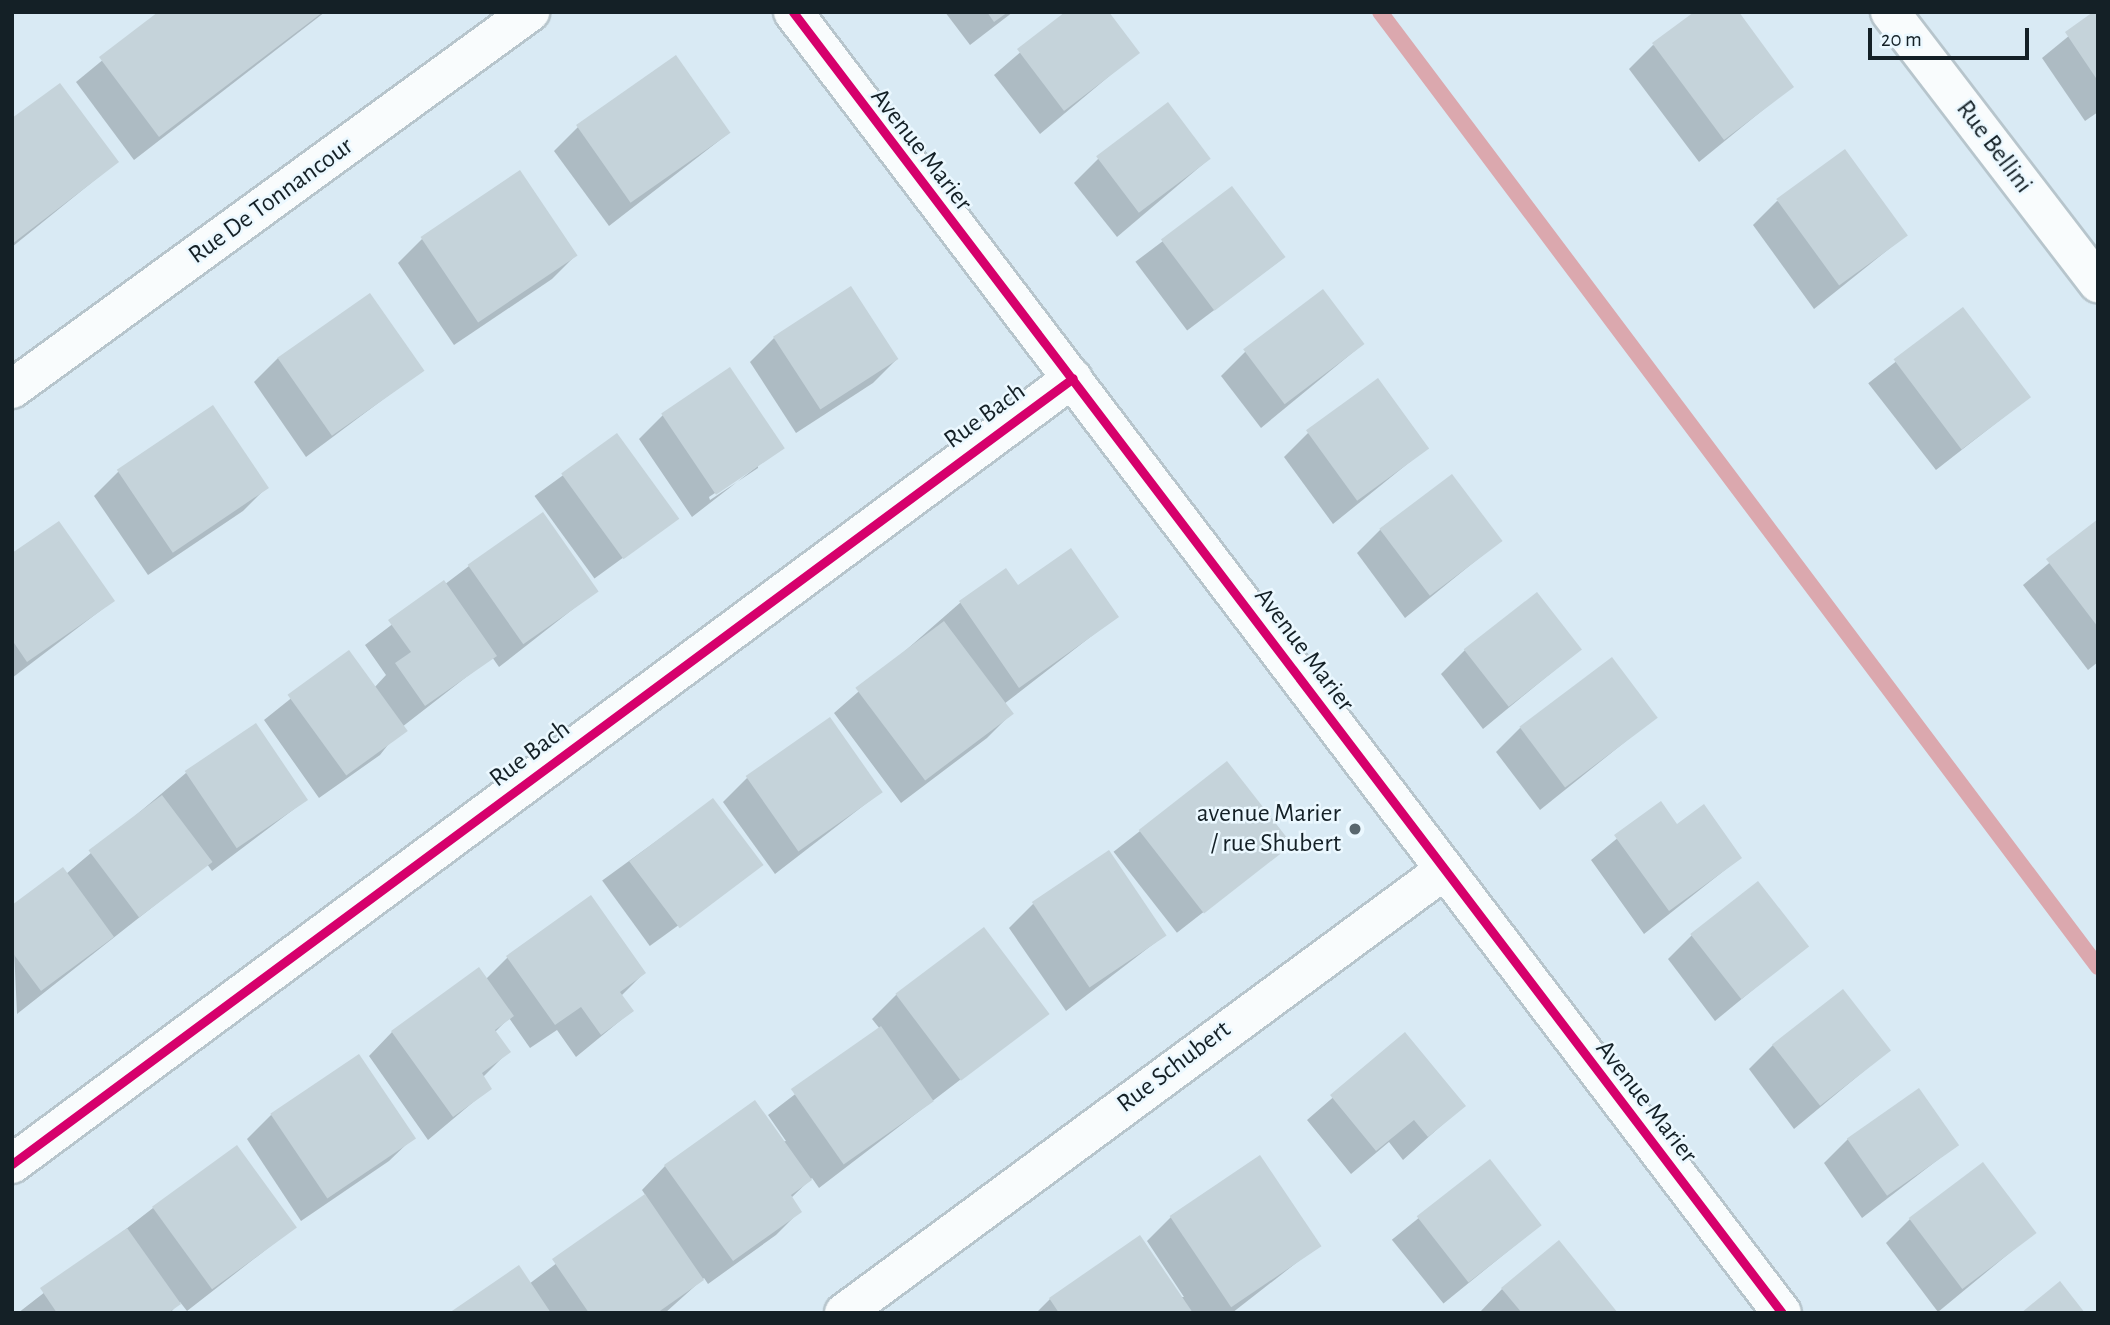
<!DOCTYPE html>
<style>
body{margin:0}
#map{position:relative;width:2110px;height:1325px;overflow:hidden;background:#d9eaf4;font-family:"Alegreya Sans",sans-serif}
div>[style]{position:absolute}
.shadow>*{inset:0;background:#0003;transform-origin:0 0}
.stream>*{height:16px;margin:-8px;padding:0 8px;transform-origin:8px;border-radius:8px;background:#dba8ae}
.building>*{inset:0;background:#c5d3da;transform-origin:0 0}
.roads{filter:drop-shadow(2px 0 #b7c5cc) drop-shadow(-2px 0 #b7c5cc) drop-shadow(0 2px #b7c5cc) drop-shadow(0 -2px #b7c5cc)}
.minor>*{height:38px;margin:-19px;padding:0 19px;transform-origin:19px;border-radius:19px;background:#f9fcfd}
.cycleway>*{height:9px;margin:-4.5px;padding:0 4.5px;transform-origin:4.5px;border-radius:4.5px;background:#d6006c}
.dots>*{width:19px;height:19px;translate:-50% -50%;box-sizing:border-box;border:4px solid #ebf8ff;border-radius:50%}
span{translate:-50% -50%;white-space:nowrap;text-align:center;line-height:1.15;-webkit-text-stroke:5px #ebf8ff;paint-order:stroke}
.street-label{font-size:26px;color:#142026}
.poi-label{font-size:26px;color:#142026}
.right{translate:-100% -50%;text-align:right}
.frame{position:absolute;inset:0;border:14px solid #142026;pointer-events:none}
.scale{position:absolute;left:1868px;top:28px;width:161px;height:32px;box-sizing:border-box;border:4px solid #142026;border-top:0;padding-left:9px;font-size:21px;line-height:24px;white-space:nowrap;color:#142026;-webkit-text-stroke:5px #ebf8ff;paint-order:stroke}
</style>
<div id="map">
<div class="shadow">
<i style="clip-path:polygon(161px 12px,325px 12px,134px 160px,76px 82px)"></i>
<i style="clip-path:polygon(945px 12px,1013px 12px,970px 45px)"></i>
<i style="clip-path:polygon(1067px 12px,1138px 52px,1040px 134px,994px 75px)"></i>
<i style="clip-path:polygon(2098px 12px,2098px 112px,2085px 121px,2042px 58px)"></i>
<i style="clip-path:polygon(1653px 45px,1791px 87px,1699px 162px,1629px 69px)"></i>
<i style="clip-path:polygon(12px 121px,117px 162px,12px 247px)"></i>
<i style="clip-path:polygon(578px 127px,729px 133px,609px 226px,554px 151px)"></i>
<i style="clip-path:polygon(1098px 159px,1209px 159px,1117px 237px,1074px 183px)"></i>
<i style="clip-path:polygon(519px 172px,576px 255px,552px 279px,454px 345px,398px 263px,422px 239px)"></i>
<i style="left:1232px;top:189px;width:86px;height:121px;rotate:53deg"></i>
<i style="clip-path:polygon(1777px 201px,1905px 236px,1814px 309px,1753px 225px)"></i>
<i style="left:1962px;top:310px;width:110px;height:119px;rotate:52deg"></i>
<i style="clip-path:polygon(774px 338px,897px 359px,873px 383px,796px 433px,750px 362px)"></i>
<i style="clip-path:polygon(1363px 344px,1261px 428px,1221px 376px,1245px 352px)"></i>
<i style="clip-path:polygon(278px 358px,421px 371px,306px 457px,254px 382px)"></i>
<i style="clip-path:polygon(213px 407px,267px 487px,243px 511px,148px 575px,94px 496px,118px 472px)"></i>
<i style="clip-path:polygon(evenodd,663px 415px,782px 447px,692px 517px,639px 439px,663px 415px,758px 464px,758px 468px,710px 500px,709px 497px,758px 464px)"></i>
<i style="clip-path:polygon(1308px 433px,1427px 448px,1333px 524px,1284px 457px)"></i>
<i style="left:617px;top:436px;width:102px;height:102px;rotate:54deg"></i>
<i style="clip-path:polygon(2098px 522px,2098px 662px,2088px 670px,2023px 585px)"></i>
<i style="clip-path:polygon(1381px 529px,1500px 541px,1405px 618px,1357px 553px)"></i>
<i style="clip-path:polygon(12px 555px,113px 601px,12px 678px)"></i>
<i style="clip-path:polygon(469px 566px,596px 591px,499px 667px,492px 657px,402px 727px,380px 755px,319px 798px,264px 720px,349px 652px,374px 688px,386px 675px,365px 645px)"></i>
<i style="clip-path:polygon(1017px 587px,1116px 617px,1004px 704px,1011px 714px,987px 738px,901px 803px,834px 713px,961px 602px)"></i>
<i style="clip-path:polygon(1465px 650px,1579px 650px,1483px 729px,1441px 674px)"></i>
<i style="clip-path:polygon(1656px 717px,1540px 810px,1496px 752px,1520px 728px)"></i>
<i style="left:1227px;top:763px;width:103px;height:144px;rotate:52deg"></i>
<i style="clip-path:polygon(186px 773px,306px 800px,212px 871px,207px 864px,17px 1014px,12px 907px,66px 874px)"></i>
<i style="clip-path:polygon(747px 778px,881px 792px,775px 874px,723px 802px)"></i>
<i style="left:713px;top:800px;width:81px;height:137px;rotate:54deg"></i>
<i style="clip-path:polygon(1660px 803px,1676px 827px,1740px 858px,1644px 934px,1591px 860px)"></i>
<i style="clip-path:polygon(1033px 904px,1165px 935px,1066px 1011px,1009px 928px)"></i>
<i style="clip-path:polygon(984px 929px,1046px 1014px,819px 1188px,812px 1178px,791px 1198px,800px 1211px,776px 1235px,708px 1284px,704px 1278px,665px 1313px,452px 1313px,529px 1284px,646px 1196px,642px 1190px,665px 1166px,786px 1141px,768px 1115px,880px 1029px,872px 1019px,896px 995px)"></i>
<i style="clip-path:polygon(1692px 935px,1806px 946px,1715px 1021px,1668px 959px)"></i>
<i style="clip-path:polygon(508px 957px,644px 973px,621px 996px,632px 1011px,576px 1057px,557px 1030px,530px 1048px,509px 1018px,494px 1033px,508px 1052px,483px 1077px,490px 1088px,428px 1140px,369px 1056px,392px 1032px,486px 979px)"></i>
<i style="clip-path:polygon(1405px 1035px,1463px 1106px,1403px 1160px,1389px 1142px,1351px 1174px,1307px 1120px)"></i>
<i style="clip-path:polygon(1773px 1045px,1888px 1051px,1794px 1129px,1749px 1069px)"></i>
<i style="clip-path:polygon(271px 1115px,413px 1138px,389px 1161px,301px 1221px,247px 1139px)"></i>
<i style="clip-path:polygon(1848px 1139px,1957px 1145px,1862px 1218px,1824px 1163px)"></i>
<i style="left:1489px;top:1161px;width:82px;height:125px;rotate:51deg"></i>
<i style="clip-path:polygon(153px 1208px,295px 1227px,187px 1311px,180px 1302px,170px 1313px,18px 1313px)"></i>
<i style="clip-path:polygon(1171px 1217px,1318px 1246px,1232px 1313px,1036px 1313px,1050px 1299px,1184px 1297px,1147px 1241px)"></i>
<i style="clip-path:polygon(1910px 1219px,2035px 1232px,1938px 1312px,1886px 1243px)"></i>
<i style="clip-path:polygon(1502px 1289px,1614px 1313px,1479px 1313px)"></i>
</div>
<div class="stream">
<i style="left:1380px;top:12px;width:1195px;rotate:53.06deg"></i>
</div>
<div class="building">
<i style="clip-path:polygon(158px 12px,323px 12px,159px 137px,99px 57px)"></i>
<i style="clip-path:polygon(987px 12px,1008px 12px,994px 22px)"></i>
<i style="clip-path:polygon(1065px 12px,1109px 12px,1140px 53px,1064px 111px,1017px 49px)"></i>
<i style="clip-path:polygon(1694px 12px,1739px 12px,1794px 87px,1724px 140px,1652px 43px)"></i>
<i style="clip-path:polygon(2093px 12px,2098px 12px,2098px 81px,2065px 32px)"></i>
<i style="left:676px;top:55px;width:95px;height:122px;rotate:55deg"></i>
<i style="clip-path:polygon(60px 83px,119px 162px,12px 244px,12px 118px)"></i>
<i style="left:1168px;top:102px;width:71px;height:90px;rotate:53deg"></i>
<i style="left:1845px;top:149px;width:107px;height:85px;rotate:54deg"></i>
<i style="left:520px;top:170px;width:103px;height:120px;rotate:56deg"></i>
<i style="left:1232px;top:186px;width:89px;height:89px;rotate:53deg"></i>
<i style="left:851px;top:286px;width:87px;height:93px;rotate:57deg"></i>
<i style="left:1323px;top:289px;width:69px;height:100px;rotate:53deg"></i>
<i style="left:370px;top:293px;width:95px;height:113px;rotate:55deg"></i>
<i style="left:1963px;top:307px;width:113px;height:87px;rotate:53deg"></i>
<i style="left:730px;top:367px;width:98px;height:83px;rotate:56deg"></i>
<i style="left:1378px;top:378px;width:87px;height:89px;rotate:54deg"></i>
<i style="left:213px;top:405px;width:100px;height:116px;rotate:56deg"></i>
<i style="left:617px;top:433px;width:106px;height:69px;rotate:54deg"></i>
<i style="left:1452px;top:474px;width:84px;height:91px;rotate:53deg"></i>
<i style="left:543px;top:512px;width:97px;height:92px;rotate:55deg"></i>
<i style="clip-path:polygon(2098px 519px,2098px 627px,2046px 559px)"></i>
<i style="clip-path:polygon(59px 521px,115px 601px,27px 662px,12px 640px,12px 553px)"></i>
<i style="clip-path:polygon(1071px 548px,1119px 617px,1019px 688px,959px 601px,1006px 568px,1018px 585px)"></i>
<i style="clip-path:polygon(444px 580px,497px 656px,425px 706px,395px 663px,411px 652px,388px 620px)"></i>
<i style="left:1537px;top:592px;width:73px;height:93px;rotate:52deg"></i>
<i style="left:944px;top:621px;width:116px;height:111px;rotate:53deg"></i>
<i style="left:349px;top:650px;width:100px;height:76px;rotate:54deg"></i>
<i style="left:1612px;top:657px;width:76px;height:116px;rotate:53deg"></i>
<i style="left:830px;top:717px;width:92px;height:103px;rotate:55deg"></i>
<i style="left:256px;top:723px;width:93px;height:86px;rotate:56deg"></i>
<i style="left:1227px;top:761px;width:106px;height:112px;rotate:52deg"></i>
<i style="left:162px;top:795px;width:84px;height:92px;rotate:53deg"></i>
<i style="left:713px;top:798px;width:84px;height:105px;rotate:53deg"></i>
<i style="clip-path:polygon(1661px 801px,1677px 824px,1704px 804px,1742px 858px,1669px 911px,1614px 835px)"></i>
<i style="left:1109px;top:850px;width:103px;height:93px;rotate:56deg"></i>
<i style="clip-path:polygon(63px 867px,114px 937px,41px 991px,12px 952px,12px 905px)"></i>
<i style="left:1758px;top:881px;width:83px;height:86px;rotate:52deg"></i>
<i style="clip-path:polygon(591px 895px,646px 973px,620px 992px,634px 1011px,601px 1035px,581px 1007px,555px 1025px,506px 956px)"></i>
<i style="left:984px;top:927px;width:109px;height:111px;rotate:53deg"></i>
<i style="clip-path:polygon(479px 967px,514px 1016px,495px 1030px,511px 1052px,482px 1073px,492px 1089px,453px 1117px,391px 1031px)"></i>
<i style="left:1843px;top:989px;width:78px;height:90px;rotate:52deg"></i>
<i style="left:881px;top:1026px;width:92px;height:110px;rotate:55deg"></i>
<i style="clip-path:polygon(1405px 1032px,1466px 1106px,1428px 1137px,1414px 1120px,1376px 1151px,1330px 1095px)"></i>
<i style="left:359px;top:1054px;width:102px;height:107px;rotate:56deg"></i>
<i style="left:1919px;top:1088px;width:70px;height:88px;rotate:55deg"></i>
<i style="clip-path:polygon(755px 1100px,812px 1180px,791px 1195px,802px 1212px,733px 1261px,664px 1165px)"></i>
<i style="left:237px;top:1145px;width:102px;height:105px;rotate:54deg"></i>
<i style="left:1260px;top:1155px;width:110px;height:109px;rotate:56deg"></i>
<i style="left:1490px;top:1159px;width:84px;height:93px;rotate:52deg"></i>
<i style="left:1983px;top:1162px;width:89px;height:93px;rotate:53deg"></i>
<i style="clip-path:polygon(645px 1194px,704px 1280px,657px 1313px,589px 1313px,552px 1259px)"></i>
<i style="clip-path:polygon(127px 1228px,181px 1304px,168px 1313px,57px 1313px,40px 1288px)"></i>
<i style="clip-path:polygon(1140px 1235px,1193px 1313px,1059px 1313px,1049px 1298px)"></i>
<i style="clip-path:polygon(1559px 1240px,1618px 1313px,1522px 1313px,1501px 1288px)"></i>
<i style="clip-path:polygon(519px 1265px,551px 1313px,449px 1313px)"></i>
<i style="clip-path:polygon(2060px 1281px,2085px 1313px,2021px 1313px)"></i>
</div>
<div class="roads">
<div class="minor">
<i style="left:793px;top:12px;width:1634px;rotate:52.76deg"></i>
<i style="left:1890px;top:12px;width:342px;rotate:52.5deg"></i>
<i style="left:12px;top:389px;width:641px;rotate:-36.05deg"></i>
<i style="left:12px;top:1164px;width:1320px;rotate:-36.53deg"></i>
<i style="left:844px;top:1313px;width:743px;rotate:-36.41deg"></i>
</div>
</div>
<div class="cycleway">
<i style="left:793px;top:12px;width:1634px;rotate:52.76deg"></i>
<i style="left:12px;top:1164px;width:1320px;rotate:-36.53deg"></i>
</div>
<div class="dots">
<i style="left:1355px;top:829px;background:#59676e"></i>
</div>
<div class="street-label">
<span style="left:1994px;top:147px;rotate:53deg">Rue Bellini</span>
<span style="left:921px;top:150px;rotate:52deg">Avenue Marier</span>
<span style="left:271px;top:201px;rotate:-36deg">Rue De Tonnancour</span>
<span style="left:985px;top:416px;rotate:-36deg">Rue Bach</span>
<span style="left:1304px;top:650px;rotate:53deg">Avenue Marier</span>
<span style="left:530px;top:754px;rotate:-37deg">Rue Bach</span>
<span style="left:1174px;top:1067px;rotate:-37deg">Rue Schubert</span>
<span style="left:1646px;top:1102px;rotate:52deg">Avenue Marier</span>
</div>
<div class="poi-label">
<span class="right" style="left:1341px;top:829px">avenue Marier<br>/ rue Shubert</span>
</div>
<div class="frame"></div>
<div class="scale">20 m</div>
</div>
